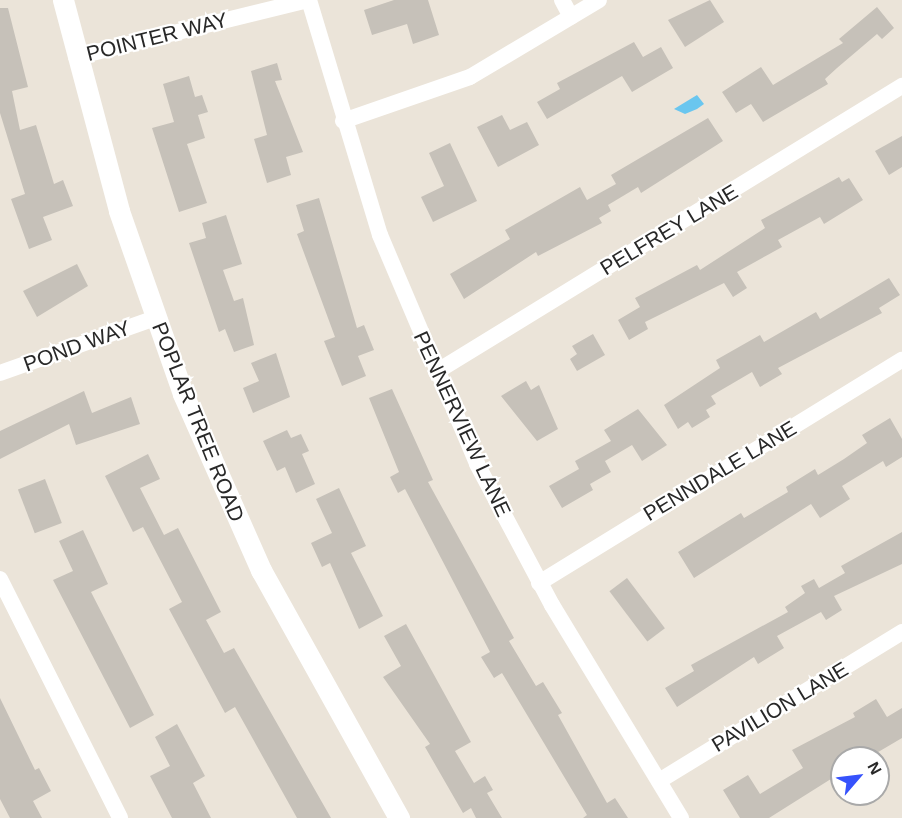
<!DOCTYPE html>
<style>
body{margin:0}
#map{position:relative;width:902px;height:818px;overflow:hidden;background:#ebe4d9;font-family:Arial,sans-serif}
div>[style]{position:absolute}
.water>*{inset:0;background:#6ac6ef}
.building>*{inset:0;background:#c6c1b9;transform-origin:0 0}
.minor>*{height:16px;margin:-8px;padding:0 8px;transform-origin:8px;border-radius:8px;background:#fff}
.tertiary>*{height:21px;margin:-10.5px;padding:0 10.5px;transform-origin:10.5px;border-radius:10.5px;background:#fff}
span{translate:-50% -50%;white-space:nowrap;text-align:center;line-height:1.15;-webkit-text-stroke:4.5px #fff;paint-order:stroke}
.street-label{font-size:21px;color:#282828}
.north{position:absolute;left:830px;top:746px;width:60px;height:60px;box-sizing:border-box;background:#fff;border:2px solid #a9a9a9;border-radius:50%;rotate:62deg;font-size:16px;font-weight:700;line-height:24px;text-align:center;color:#282828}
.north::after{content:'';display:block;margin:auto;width:21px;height:27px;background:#3652fc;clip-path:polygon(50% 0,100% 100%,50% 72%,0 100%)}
</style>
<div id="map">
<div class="water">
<i style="clip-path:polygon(697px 95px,704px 104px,697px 109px,685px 114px,674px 109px)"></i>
</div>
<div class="building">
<i style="clip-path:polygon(394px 0,428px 0,439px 35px,413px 44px,407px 24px,372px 35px,364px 10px)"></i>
<i style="clip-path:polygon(710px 0,724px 22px,685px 47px,668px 20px)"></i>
<i style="clip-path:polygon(877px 7px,894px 28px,882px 39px,877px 34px,837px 68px,825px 79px,828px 84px,763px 122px,751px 104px,736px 113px,722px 92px,761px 67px,773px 85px,843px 43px,839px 39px)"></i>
<i style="clip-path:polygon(0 8px,8px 8px,28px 87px,12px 91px,20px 130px,36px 125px,54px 184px,63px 180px,73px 206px,43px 217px,52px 240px,29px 249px,11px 199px,25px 194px,0 113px)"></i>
<i style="clip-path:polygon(634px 42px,643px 57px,661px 47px,673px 68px,632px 92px,622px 76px,547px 119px,537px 102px,560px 89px,557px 83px)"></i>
<i style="clip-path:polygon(277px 63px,282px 80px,275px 81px,303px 152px,286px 157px,291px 175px,267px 183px,254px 139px,267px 135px,251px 71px)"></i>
<i style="clip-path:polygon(189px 76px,195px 97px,202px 95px,208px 112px,198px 115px,205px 138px,187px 144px,207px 203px,179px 212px,152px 128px,174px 122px,163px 84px)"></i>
<i style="clip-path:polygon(502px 115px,510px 130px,527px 122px,539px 145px,498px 167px,477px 127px)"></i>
<i style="clip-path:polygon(708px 118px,723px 141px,641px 193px,638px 187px,608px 205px,611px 211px,599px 218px,602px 223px,538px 256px,536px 252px,464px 299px,450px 274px,510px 239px,505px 230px,580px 187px,587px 200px,616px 184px,611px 175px)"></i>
<i style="clip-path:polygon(902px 136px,902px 167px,889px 175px,875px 151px)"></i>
<i style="clip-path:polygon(450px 143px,477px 201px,433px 222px,421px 197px,444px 186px,429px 153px)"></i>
<i style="clip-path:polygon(839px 177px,842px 182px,849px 178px,863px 200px,824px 224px,820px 217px,778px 240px,782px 247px,737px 272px,747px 288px,733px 297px,724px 283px,645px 322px,648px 329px,629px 340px,618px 320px,640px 307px,635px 298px,697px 265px,700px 270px,765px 228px,761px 220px)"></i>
<i style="clip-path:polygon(319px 198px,357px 328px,364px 325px,374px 350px,358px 356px,366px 376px,342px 386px,324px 341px,335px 337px,297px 234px,304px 231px,296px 205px)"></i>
<i style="clip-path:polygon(226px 215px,242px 264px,223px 270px,234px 301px,243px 298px,254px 345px,234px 352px,225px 329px,219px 332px,189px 243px,206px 238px,202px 223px)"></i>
<i style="clip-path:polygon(77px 264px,88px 286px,37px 317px,23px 291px)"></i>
<i style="clip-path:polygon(889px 278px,900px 295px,879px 308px,882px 313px,778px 368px,782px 374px,760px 387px,752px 372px,711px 396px,716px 404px,706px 410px,710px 417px,692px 428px,688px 422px,678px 429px,664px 405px,720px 368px,716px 360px,760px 335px,764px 342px,816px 312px,820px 319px)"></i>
<i style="clip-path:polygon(593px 334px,605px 355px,577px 371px,570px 359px,577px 354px,572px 346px)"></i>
<i style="clip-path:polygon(276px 353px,290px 397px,253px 413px,243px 388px,259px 381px,251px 363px)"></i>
<i style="clip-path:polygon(526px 381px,531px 390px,539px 385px,558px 429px,537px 441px,501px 396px)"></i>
<i style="clip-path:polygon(392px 389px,433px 480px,428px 482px,514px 638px,509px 641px,536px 686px,543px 682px,562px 713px,558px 715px,607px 803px,615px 798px,628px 818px,583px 818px,587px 815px,502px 673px,494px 678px,481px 657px,490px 652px,405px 489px,398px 493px,390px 477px,399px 472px,369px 398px)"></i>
<i style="clip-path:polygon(84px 391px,92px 413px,131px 397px,140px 424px,76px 445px,69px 424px,0 459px,0 431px)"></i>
<i style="clip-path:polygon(638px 409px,667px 445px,642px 461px,632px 445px,605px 461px,611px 472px,590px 484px,593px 490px,562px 508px,549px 486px,579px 469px,575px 461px,611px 441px,604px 430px)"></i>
<i style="clip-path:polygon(890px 418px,902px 439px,902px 457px,886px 467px,883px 461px,842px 486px,850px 499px,820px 518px,811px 504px,694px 578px,678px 552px,741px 513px,744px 518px,788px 492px,786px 487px,815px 469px,818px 475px,844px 459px,867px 443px,862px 435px)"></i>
<i style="clip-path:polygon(287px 430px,291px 438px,301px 434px,309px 451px,302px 454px,315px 484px,296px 493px,285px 467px,277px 471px,263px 441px)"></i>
<i style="clip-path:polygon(148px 454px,160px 479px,140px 488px,164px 535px,178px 528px,221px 612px,206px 620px,224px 653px,234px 648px,331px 818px,297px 818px,235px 707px,225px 713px,169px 609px,182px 602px,143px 527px,133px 532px,105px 476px)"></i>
<i style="left:45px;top:479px;width:47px;height:29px;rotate:69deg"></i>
<i style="clip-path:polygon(339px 488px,366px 546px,351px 553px,383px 616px,359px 629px,330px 563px,322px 567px,311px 543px,332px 533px,316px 499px)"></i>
<i style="clip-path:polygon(83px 530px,108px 584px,91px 592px,154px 715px,130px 728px,53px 580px,73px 571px,59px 541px)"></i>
<i style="clip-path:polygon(902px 532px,902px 564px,834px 596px,842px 610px,826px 620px,821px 612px,777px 636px,784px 648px,758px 664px,754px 657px,677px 707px,665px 688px,694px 671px,691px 665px,788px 612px,785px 607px,805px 593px,801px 586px,814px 579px,819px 588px,845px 573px,841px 566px)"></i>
<i style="left:627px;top:578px;width:63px;height:22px;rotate:53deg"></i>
<i style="clip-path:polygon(406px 624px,471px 742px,455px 751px,474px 783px,485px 776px,493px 790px,487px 793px,502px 818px,476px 818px,471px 808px,463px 813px,425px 747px,430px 744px,383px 677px,401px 666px,384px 636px)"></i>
<i style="clip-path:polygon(0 698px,35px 770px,39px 768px,51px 791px,33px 801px,42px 818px,10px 818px,0 799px)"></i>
<i style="clip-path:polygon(876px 699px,887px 717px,902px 708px,902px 738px,868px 758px,842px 758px,842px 772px,769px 818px,740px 818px,723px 790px,748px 775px,760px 794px,803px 768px,792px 750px,855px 717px,853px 713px)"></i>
<i style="clip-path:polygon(177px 724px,205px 776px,193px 783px,211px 818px,172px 818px,150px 776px,170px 766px,155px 737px)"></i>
</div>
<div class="minor">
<i style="left:309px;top:0;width:245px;rotate:73.2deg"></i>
<i style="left:380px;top:235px;width:249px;rotate:67deg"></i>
<i style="left:477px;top:464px;width:160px;rotate:62deg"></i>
<i style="left:552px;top:605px;width:249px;rotate:58.8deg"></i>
<i style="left:562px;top:0;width:19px;rotate:62deg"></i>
<i style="left:76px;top:57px;width:239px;rotate:-13.8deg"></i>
<i style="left:343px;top:121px;width:134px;rotate:-19.1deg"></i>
<i style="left:470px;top:77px;width:150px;rotate:-30.8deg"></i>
<i style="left:436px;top:372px;width:547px;rotate:-31.54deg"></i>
<i style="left:0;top:373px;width:164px;rotate:-19.5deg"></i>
<i style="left:0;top:579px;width:267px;rotate:63.3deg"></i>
<i style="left:539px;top:583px;width:426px;rotate:-31.6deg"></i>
<i style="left:659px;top:781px;width:285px;rotate:-31.5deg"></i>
</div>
<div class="tertiary">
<i style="left:63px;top:0;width:218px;rotate:75.1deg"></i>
<i style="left:119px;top:211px;width:194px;rotate:70.7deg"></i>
<i style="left:183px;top:394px;width:193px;rotate:66.1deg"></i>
<i style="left:261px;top:570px;width:284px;rotate:60.9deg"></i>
</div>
<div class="street-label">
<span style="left:157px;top:37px;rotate:-14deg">POINTER WAY</span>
<span style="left:669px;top:230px;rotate:-31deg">PELFREY LANE</span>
<span style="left:77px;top:346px;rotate:-20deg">POND WAY</span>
<span style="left:198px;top:422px;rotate:68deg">POPLAR TREE ROAD</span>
<span style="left:462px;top:424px;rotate:65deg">PENNERVIEW LANE</span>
<span style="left:720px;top:471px;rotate:-31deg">PENNDALE LANE</span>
<span style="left:780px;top:707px;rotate:-31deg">PAVILION LANE</span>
</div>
<div class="north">N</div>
</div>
